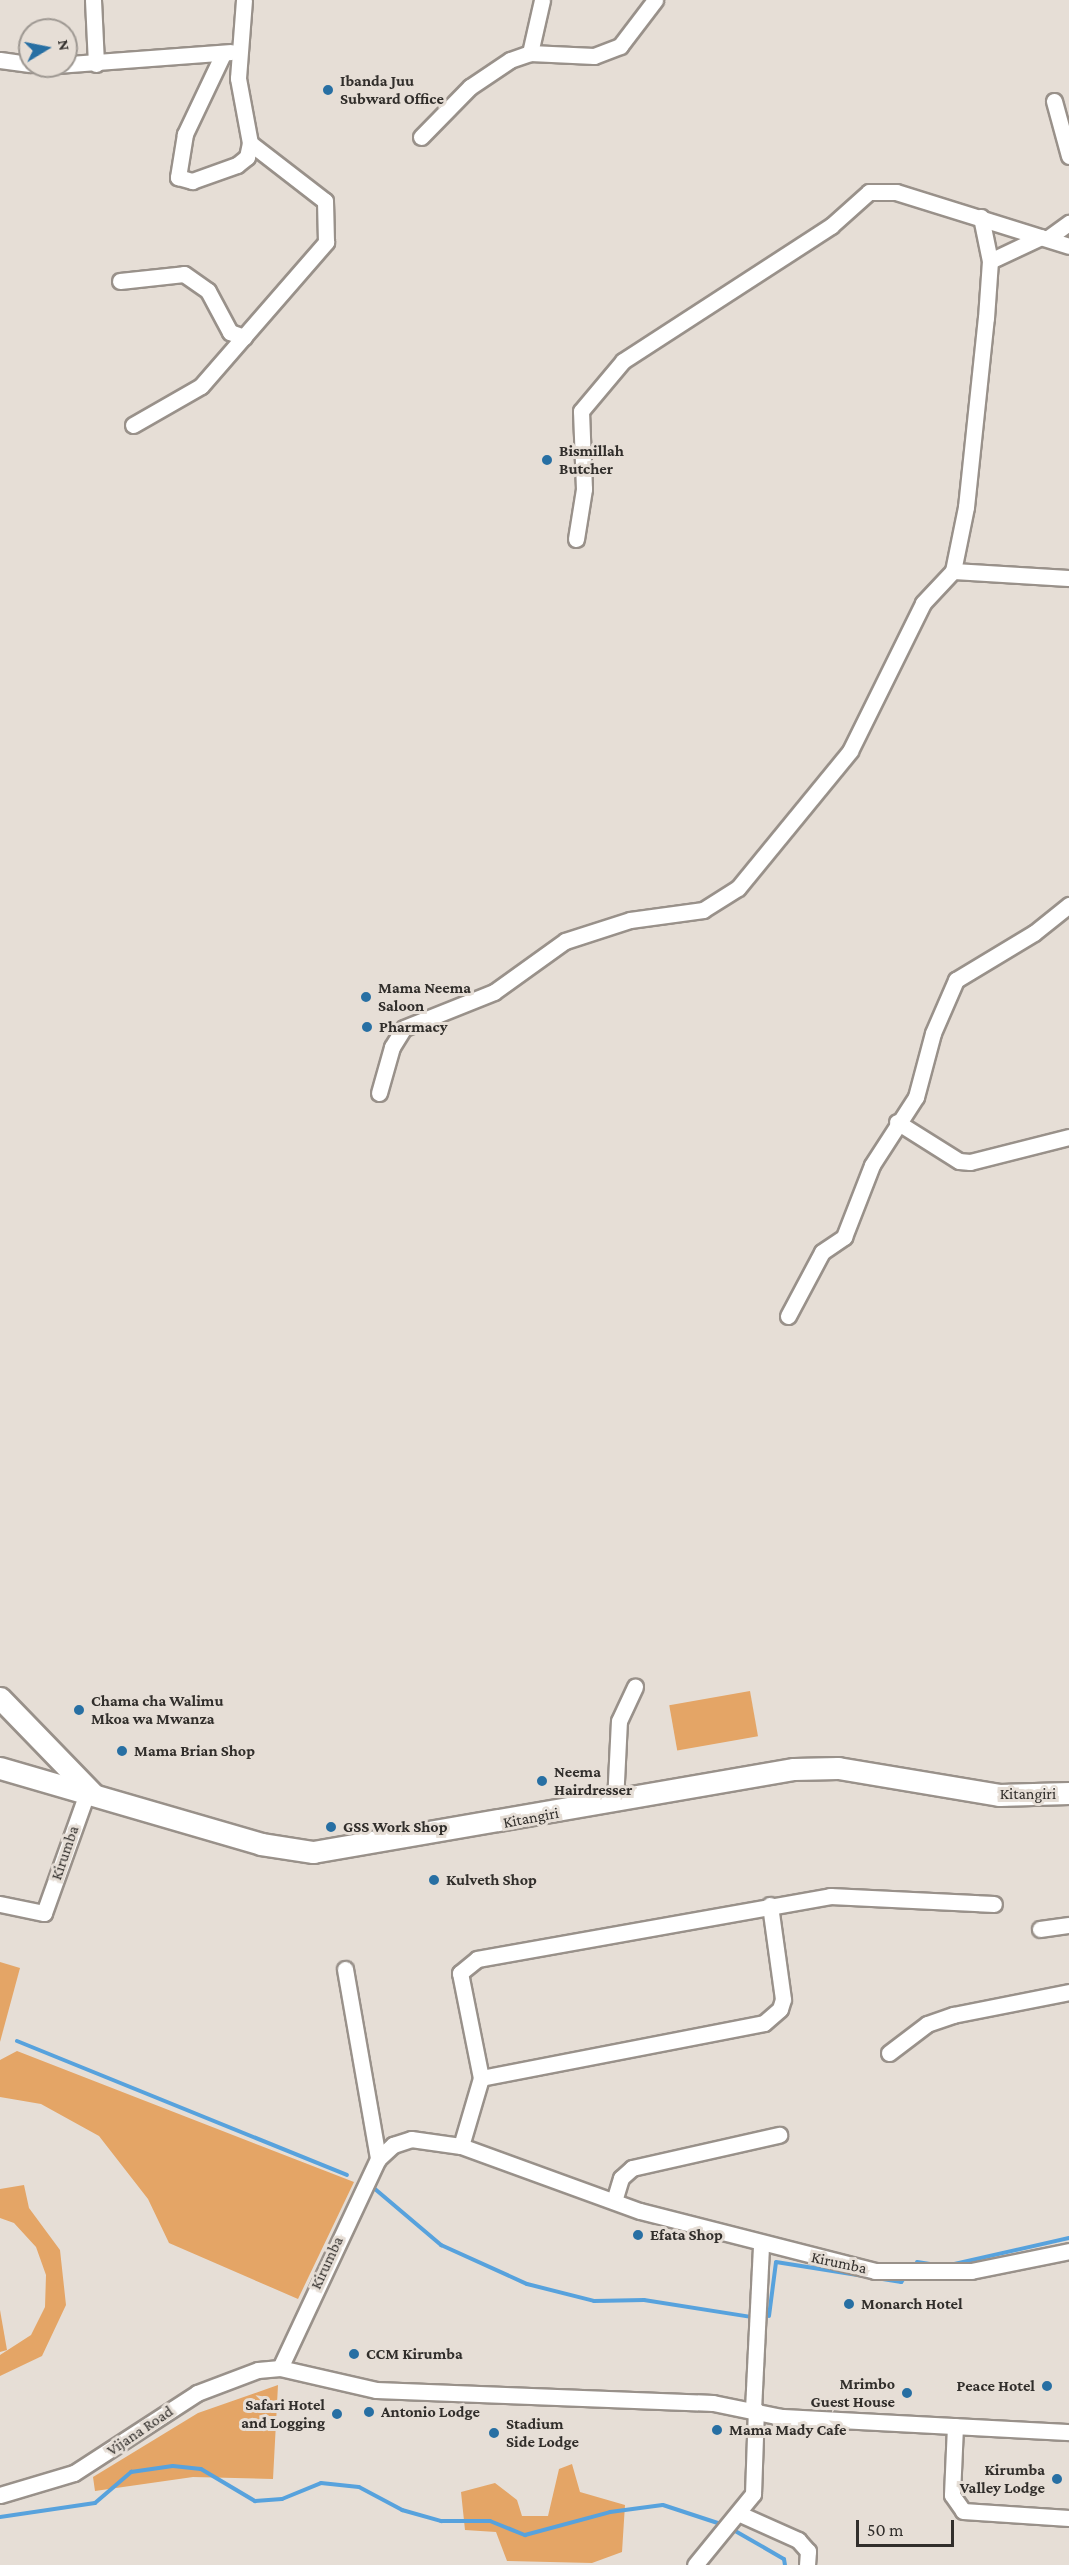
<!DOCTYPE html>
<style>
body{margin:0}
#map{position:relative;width:1069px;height:2565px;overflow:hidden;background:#e6ded6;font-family:"Crimson Pro",serif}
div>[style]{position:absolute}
.green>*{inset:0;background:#e4a566;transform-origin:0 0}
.stream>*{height:4px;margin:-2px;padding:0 2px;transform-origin:2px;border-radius:2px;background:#57a2dd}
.roads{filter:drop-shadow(2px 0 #99918a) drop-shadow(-2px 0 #99918a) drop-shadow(0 2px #99918a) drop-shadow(0 -2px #99918a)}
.street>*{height:15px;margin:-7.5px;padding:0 7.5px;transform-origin:7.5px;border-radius:7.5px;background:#fff}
.secondary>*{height:21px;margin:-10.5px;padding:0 10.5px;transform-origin:10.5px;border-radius:10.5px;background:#fff}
.dots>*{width:16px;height:16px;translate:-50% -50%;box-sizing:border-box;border:3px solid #e6ded6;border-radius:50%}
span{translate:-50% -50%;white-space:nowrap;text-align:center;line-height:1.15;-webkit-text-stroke:6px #e6ded6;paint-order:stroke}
.poi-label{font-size:16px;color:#312e2b;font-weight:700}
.left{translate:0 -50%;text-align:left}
.right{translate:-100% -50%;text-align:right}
.street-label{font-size:16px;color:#312e2b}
.north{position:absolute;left:18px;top:18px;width:60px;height:60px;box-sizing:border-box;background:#e6ded6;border:2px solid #9e9892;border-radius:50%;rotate:80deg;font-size:16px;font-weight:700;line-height:24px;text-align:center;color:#312e2b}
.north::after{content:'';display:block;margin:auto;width:21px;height:27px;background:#276fa3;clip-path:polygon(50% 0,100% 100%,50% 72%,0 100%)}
.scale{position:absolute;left:856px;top:2520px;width:98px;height:27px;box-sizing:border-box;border:3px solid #312e2b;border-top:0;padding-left:8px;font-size:18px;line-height:21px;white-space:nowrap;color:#312e2b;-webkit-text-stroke:4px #e6ded6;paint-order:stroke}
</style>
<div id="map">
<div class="green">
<i style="left:750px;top:1691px;width:46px;height:82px;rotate:80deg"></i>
<i style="clip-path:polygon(0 1962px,20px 1968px,0 2042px)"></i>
<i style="clip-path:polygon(17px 2051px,354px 2182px,298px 2299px,169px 2243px,148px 2199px,99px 2136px,41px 2104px,0 2097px,0 2060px)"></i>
<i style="clip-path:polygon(24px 2185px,29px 2208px,60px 2250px,66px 2305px,42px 2356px,0 2376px,0 2355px,31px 2335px,45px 2307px,46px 2275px,36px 2247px,14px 2223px,0 2218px,0 2189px)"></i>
<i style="clip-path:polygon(0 2310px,7px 2350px,0 2352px)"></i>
<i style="clip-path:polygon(278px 2385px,273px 2479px,193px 2477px,95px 2491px,93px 2477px,198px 2413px)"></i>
<i style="clip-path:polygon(572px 2464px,580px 2492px,625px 2505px,622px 2552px,592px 2563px,507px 2561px,496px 2532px,465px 2530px,461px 2492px,495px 2483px,517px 2500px,522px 2516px,548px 2516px,559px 2469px)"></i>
</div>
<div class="stream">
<i style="left:17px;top:2041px;width:356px;rotate:22.1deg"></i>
<i style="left:375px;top:2189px;width:87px;rotate:40.3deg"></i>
<i style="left:441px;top:2245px;width:94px;rotate:24.4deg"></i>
<i style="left:527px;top:2284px;width:69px;rotate:14.2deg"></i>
<i style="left:594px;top:2301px;width:50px;rotate:-1.1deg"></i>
<i style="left:644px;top:2300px;width:108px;rotate:9deg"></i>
<i style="left:917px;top:2262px;width:13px;rotate:9deg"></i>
<i style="left:950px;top:2265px;width:122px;rotate:-12.8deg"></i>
<i style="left:769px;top:2316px;width:54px;rotate:-82.6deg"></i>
<i style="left:776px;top:2262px;width:127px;rotate:9.1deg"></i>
<i style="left:901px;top:2282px;width:8px;rotate:-50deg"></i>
<i style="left:0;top:2517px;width:96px;rotate:-8.4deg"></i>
<i style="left:95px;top:2503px;width:48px;rotate:-40.7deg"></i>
<i style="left:131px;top:2472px;width:42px;rotate:-8.1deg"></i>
<i style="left:173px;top:2466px;width:28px;rotate:6deg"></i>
<i style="left:201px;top:2469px;width:63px;rotate:30.7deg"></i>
<i style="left:255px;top:2501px;width:27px;rotate:-4deg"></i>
<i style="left:282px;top:2499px;width:42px;rotate:-22.3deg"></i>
<i style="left:321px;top:2483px;width:38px;rotate:6deg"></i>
<i style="left:359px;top:2487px;width:49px;rotate:28.1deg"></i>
<i style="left:402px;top:2510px;width:41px;rotate:15.8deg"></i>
<i style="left:441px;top:2521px;width:49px"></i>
<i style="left:490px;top:2521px;width:38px;rotate:22deg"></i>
<i style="left:525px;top:2535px;width:88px;rotate:-15.1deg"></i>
<i style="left:610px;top:2512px;width:53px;rotate:-7.5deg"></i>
<i style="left:663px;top:2505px;width:64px;rotate:18.2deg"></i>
<i style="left:730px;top:2528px;width:62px;rotate:29.9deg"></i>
<i style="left:784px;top:2559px;width:6px;rotate:81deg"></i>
</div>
<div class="roads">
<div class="street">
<i style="left:93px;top:0;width:64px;rotate:87.3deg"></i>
<i style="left:530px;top:53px;width:54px;rotate:-77.2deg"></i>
<i style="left:223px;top:54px;width:89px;rotate:115.4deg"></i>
<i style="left:185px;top:134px;width:44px;rotate:99.2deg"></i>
<i style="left:178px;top:177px;width:15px;rotate:16deg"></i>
<i style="left:192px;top:181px;width:48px;rotate:-19.6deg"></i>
<i style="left:237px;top:165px;width:13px;rotate:-39deg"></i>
<i style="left:247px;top:157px;width:14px;rotate:-78deg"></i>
<i style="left:0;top:60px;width:30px;rotate:8deg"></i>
<i style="left:44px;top:66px;width:187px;rotate:-4.3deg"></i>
<i style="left:1054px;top:101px;width:57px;rotate:74.7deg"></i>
<i style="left:421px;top:137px;width:70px;rotate:-45.6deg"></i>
<i style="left:470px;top:87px;width:48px;rotate:-34deg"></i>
<i style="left:510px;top:60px;width:21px;rotate:-19deg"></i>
<i style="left:530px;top:53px;width:64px;rotate:2.7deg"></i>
<i style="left:594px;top:56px;width:28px;rotate:-21deg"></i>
<i style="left:620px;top:46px;width:58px;rotate:-52.7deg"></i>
<i style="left:1048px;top:238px;width:26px;rotate:-36deg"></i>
<i style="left:990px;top:261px;width:56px;rotate:-25.2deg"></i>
<i style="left:120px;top:281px;width:64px;rotate:-6.2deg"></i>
<i style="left:184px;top:274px;width:29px;rotate:35deg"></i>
<i style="left:208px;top:291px;width:47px;rotate:61.8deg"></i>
<i style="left:230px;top:332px;width:15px;rotate:20deg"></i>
<i style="left:133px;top:425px;width:78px;rotate:-29.8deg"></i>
<i style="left:201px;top:386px;width:191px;rotate:-49deg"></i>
<i style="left:326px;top:242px;width:41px;rotate:-91.4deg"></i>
<i style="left:325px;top:201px;width:95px;rotate:-142.3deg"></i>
<i style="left:250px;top:143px;width:66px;rotate:-100.5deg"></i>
<i style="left:238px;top:78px;width:78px;rotate:-85.6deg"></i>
<i style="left:576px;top:539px;width:51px;rotate:-80.9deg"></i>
<i style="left:584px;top:489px;width:78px;rotate:-92.2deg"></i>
<i style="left:581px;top:411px;width:65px;rotate:-50deg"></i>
<i style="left:623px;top:361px;width:248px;rotate:-33deg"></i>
<i style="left:831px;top:226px;width:51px;rotate:-41.8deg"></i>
<i style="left:869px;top:192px;width:27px"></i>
<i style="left:896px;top:192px;width:181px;rotate:17.3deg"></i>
<i style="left:953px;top:571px;width:65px;rotate:-78.5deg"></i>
<i style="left:966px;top:507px;width:190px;rotate:-84deg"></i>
<i style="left:986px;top:318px;width:57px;rotate:-86deg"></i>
<i style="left:990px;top:261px;width:45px;rotate:-101.6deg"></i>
<i style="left:379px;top:1093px;width:48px;rotate:-74.2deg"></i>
<i style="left:392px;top:1047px;width:22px;rotate:-58deg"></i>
<i style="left:404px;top:1028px;width:97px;rotate:-21.8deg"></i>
<i style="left:494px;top:992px;width:87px;rotate:-35.7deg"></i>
<i style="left:565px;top:941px;width:68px;rotate:-17.9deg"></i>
<i style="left:630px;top:920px;width:74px;rotate:-7.8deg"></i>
<i style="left:703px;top:910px;width:41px;rotate:-32.2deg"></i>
<i style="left:738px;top:888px;width:177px;rotate:-50.7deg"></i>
<i style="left:850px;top:751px;width:165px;rotate:-63.7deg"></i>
<i style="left:923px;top:603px;width:44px;rotate:-46.8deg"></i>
<i style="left:953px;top:571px;width:116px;rotate:3.5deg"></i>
<i style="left:897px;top:1122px;width:73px;rotate:32.2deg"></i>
<i style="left:959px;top:1161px;width:11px;rotate:5deg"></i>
<i style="left:970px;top:1162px;width:102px;rotate:-14.2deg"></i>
<i style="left:788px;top:1316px;width:72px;rotate:-62deg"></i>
<i style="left:822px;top:1252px;width:27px;rotate:-34deg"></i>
<i style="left:844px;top:1237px;width:77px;rotate:-68.7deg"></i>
<i style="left:872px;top:1165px;width:81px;rotate:-57.1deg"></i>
<i style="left:916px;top:1097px;width:66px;rotate:-75.1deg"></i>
<i style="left:933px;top:1033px;width:58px;rotate:-66.5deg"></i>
<i style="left:956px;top:980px;width:91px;rotate:-31.1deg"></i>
<i style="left:1034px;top:933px;width:45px;rotate:-38.7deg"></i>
<i style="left:615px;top:1802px;width:81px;rotate:-87.2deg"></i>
<i style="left:619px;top:1721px;width:38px;rotate:-65deg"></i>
<i style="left:0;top:1904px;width:45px;rotate:11.6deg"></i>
<i style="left:44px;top:1913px;width:127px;rotate:-70.3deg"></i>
<i style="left:1040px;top:1929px;width:29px;rotate:-8deg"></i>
<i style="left:345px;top:1969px;width:193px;rotate:80.1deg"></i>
<i style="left:889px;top:2053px;width:48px;rotate:-37.3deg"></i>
<i style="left:927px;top:2024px;width:28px;rotate:-19deg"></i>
<i style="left:953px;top:2015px;width:118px;rotate:-11.2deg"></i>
<i style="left:481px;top:2078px;width:288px;rotate:-11deg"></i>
<i style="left:764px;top:2023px;width:21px;rotate:-41deg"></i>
<i style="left:780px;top:2009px;width:10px;rotate:-73deg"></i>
<i style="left:783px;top:1999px;width:95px;rotate:-97.9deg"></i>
<i style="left:461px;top:2146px;width:71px;rotate:-73.6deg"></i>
<i style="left:481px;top:2078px;width:107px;rotate:-101.3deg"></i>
<i style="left:460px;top:1973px;width:22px;rotate:-39deg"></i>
<i style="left:477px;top:1959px;width:359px;rotate:-10.1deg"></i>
<i style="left:830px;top:1896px;width:164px;rotate:2.8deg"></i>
<i style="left:614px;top:2201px;width:24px;rotate:-73deg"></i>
<i style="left:621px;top:2178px;width:15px;rotate:-42deg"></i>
<i style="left:632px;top:2168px;width:151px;rotate:-12.7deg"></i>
<i style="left:280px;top:2368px;width:231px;rotate:-64.9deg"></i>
<i style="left:378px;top:2159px;width:21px;rotate:-43deg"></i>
<i style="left:393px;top:2145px;width:19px;rotate:-18deg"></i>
<i style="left:411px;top:2139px;width:50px;rotate:8deg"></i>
<i style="left:461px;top:2146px;width:190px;rotate:20deg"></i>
<i style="left:640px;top:2211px;width:243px;rotate:14.3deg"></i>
<i style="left:875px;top:2271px;width:96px"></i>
<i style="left:971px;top:2271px;width:100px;rotate:-11.5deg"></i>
<i style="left:753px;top:2410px;width:164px;rotate:-87.2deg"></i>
<i style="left:955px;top:2426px;width:69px;rotate:92.5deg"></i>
<i style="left:952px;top:2495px;width:19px;rotate:55deg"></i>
<i style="left:963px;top:2511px;width:106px;rotate:3.8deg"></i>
<i style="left:0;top:2495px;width:77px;rotate:-16.6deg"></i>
<i style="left:74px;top:2473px;width:147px;rotate:-33deg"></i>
<i style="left:197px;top:2393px;width:65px;rotate:-20.7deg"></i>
<i style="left:258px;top:2370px;width:22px;rotate:-5deg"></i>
<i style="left:280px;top:2368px;width:98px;rotate:12.9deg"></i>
<i style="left:376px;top:2390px;width:337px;rotate:2.2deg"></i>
<i style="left:713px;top:2403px;width:69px;rotate:11.6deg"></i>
<i style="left:781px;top:2417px;width:288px;rotate:3deg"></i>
<i style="left:740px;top:2514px;width:64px;rotate:24.1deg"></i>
<i style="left:798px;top:2540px;width:15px;rotate:48deg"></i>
<i style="left:808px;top:2551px;width:14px;rotate:94deg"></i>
<i style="left:695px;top:2565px;width:92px;rotate:-50.8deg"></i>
<i style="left:753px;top:2494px;width:84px;rotate:-88deg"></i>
</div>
<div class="secondary">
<i style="left:0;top:1698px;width:134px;rotate:45.9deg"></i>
<i style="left:0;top:1768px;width:272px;rotate:16.2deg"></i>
<i style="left:261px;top:1844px;width:53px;rotate:8.7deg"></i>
<i style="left:313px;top:1852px;width:488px;rotate:-9.8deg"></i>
<i style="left:794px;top:1769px;width:44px;rotate:-1.3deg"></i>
<i style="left:838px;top:1768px;width:163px;rotate:9.5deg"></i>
<i style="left:999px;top:1795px;width:70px;rotate:-1.6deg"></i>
</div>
</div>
<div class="dots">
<i style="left:328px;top:90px;background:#276fa3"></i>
<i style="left:547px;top:460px;background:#276fa3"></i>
<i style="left:366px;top:997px;background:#276fa3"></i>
<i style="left:367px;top:1027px;background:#276fa3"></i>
<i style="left:79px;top:1710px;background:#276fa3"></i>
<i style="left:122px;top:1751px;background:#276fa3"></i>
<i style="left:542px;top:1781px;background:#276fa3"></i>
<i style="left:331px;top:1827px;background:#276fa3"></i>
<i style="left:434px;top:1880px;background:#276fa3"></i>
<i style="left:638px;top:2235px;background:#276fa3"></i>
<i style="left:849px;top:2304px;background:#276fa3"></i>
<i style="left:354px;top:2354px;background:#276fa3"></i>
<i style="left:1047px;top:2386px;background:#276fa3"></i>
<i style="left:907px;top:2393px;background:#276fa3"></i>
<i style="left:369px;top:2412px;background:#276fa3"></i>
<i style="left:337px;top:2414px;background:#276fa3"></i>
<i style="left:717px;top:2430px;background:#276fa3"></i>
<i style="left:494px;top:2433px;background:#276fa3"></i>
<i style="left:1057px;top:2479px;background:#276fa3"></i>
</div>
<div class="poi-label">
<span class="left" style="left:340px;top:90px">Ibanda Juu<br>Subward Office</span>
<span class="left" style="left:559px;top:460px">Bismillah<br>Butcher</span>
<span class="left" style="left:378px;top:997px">Mama Neema<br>Saloon</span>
<span class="left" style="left:379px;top:1027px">Pharmacy</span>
<span class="left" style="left:91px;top:1710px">Chama cha Walimu<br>Mkoa wa Mwanza</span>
<span class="left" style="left:134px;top:1751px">Mama Brian Shop</span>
<span class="left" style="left:554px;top:1781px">Neema<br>Hairdresser</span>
<span class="left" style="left:343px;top:1827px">GSS Work Shop</span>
<span class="left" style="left:446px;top:1880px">Kulveth Shop</span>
<span class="left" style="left:650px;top:2235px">Efata Shop</span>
<span class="left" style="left:861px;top:2304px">Monarch Hotel</span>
<span class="left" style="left:366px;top:2354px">CCM Kirumba</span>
<span class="right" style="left:895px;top:2393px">Mrimbo<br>Guest House</span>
<span class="right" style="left:1035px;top:2386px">Peace Hotel</span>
<span class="right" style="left:325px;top:2414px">Safari Hotel<br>and Logging</span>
<span class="left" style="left:381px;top:2412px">Antonio Lodge</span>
<span class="left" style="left:506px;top:2433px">Stadium<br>Side Lodge</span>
<span class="left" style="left:729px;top:2430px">Mama Mady Cafe</span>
<span class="right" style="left:1045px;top:2479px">Kirumba<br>Valley Lodge</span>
</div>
<div class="street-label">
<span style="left:1028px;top:1794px">Kitangiri</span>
<span style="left:531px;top:1818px;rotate:-11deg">Kitangiri</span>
<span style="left:65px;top:1853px;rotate:-71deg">Kirumba</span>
<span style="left:327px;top:2263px;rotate:-65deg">Kirumba</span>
<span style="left:839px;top:2263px;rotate:12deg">Kirumba</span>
<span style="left:140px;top:2431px;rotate:-34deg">Vijana Road</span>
</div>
<div class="north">N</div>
<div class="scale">50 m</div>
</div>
